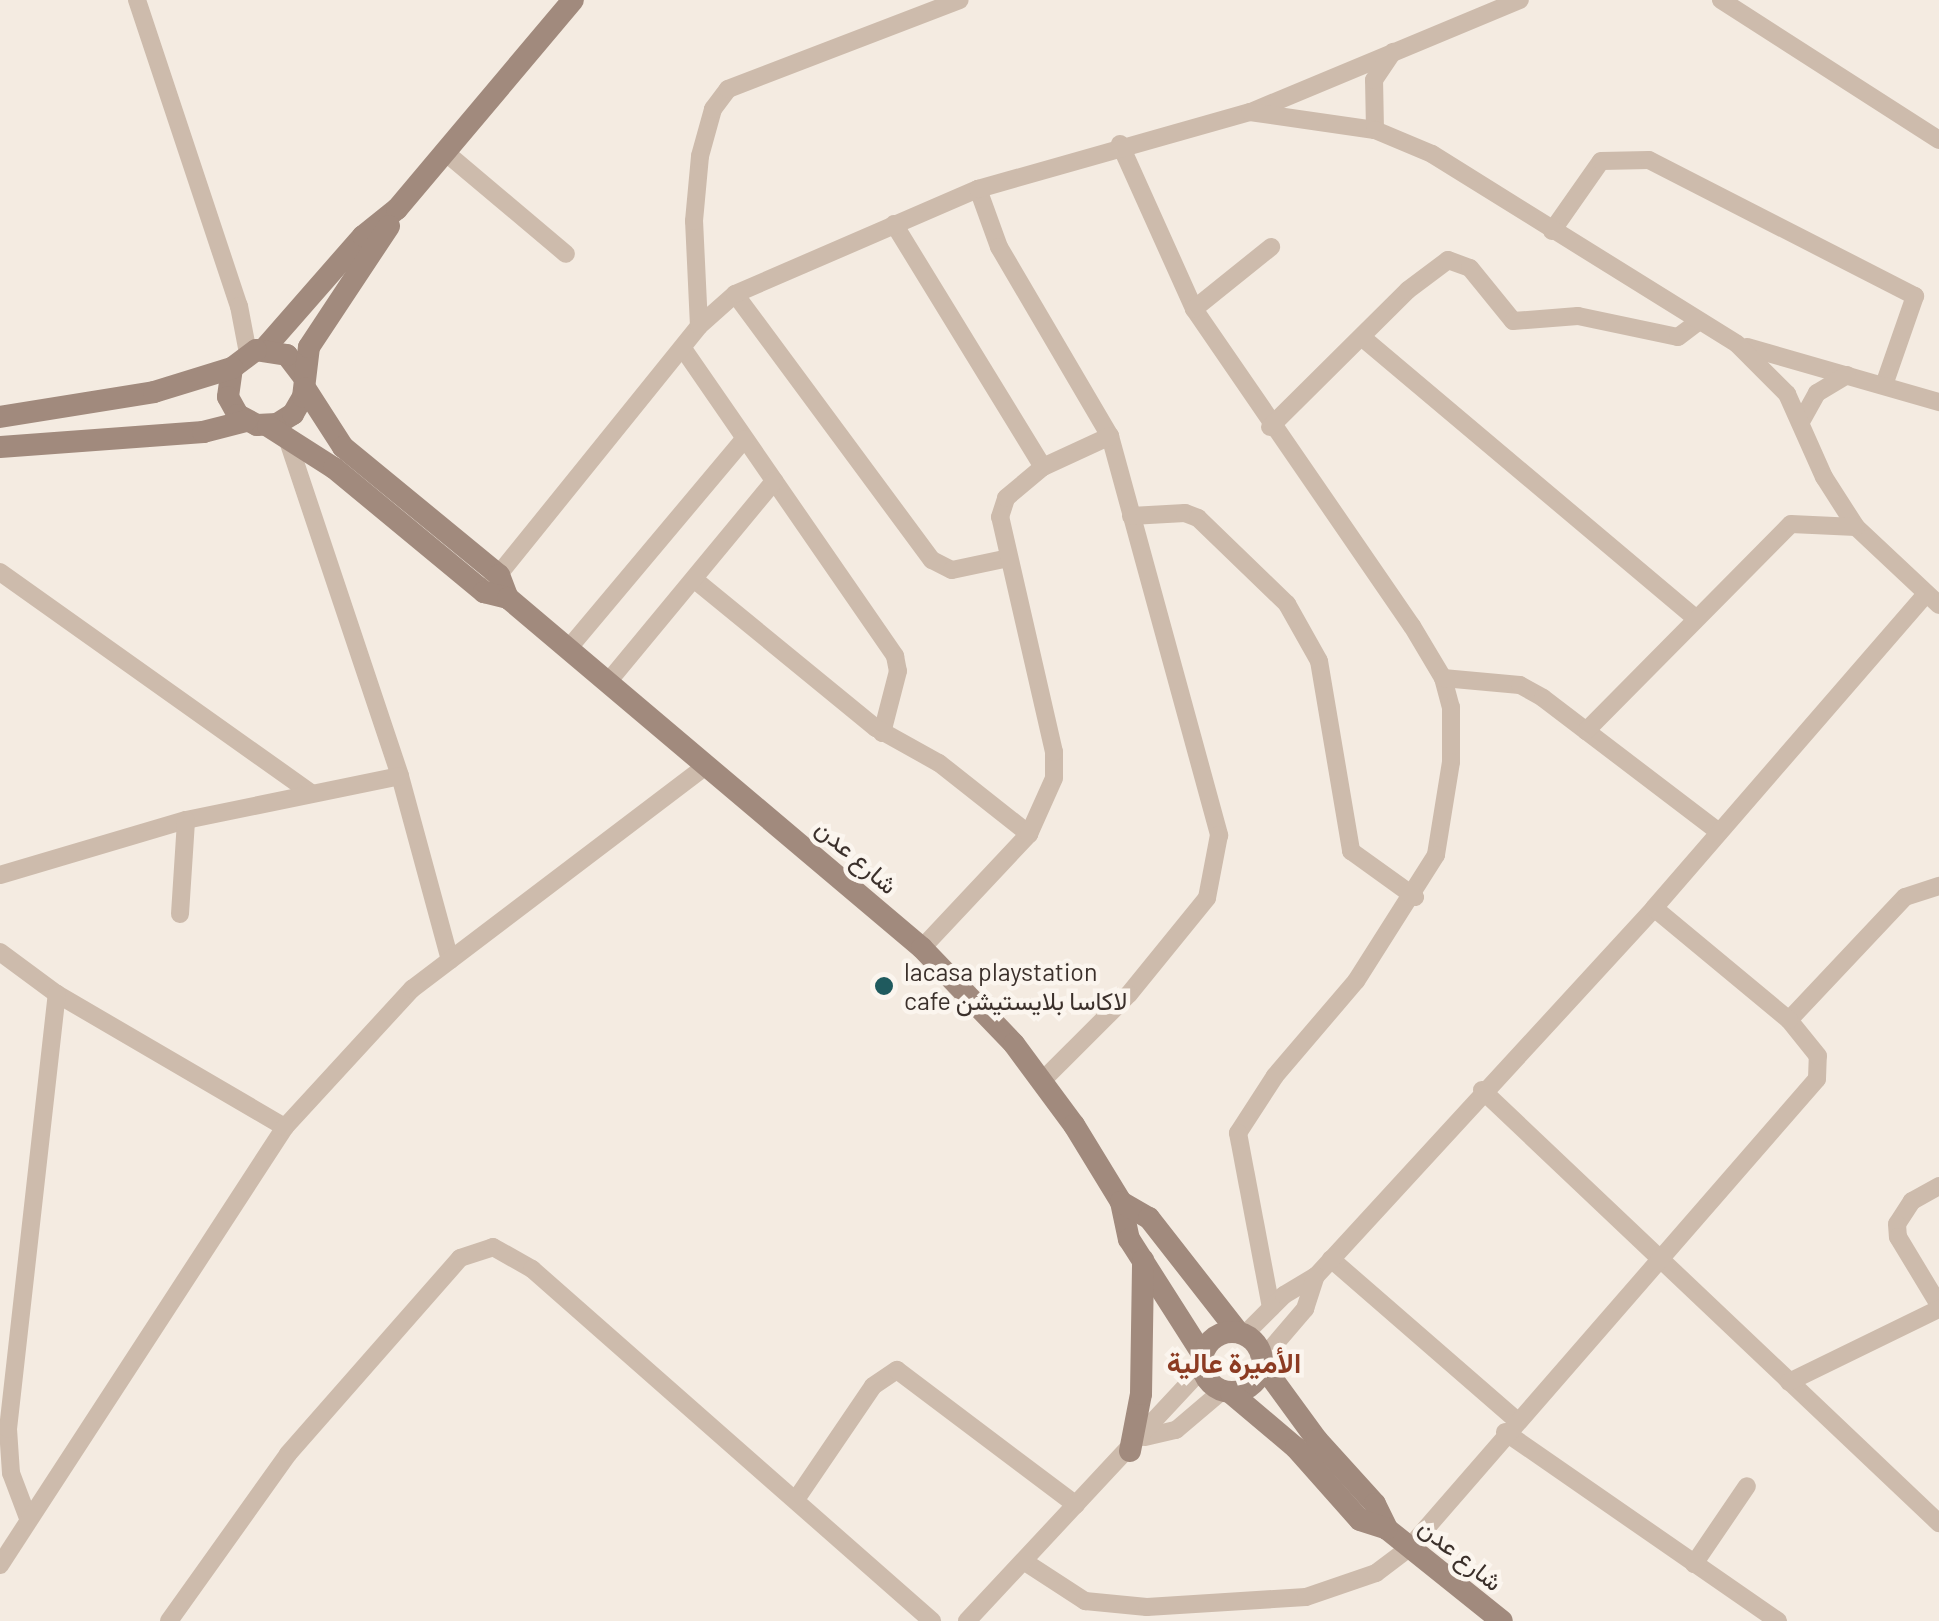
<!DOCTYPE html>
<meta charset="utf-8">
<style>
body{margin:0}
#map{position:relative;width:1939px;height:1621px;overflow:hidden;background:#f4ebe1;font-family:Barlow,Vazirmatn,sans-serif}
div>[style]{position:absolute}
.street>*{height:18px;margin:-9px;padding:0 9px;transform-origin:9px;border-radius:9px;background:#cdbbac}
.secondary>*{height:22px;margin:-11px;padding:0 11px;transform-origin:11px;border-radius:11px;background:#a18a7d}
.secondary>.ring{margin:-11px;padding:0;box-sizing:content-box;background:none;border:22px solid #a18a7d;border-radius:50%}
.dots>*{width:28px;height:28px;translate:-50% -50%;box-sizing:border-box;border:5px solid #fbf5ee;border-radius:50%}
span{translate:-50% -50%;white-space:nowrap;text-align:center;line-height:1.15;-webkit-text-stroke:9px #fbf5ee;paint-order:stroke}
.street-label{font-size:25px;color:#3b302b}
.poi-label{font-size:25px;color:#3b302b}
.left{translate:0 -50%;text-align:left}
.neighbourhood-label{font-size:28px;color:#8c3b22;font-weight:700}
</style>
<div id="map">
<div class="street">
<i style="left:137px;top:0;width:323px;rotate:71.6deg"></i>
<i style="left:239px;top:306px;width:48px;rotate:79.2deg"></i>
<i style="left:1721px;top:0;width:259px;rotate:32.7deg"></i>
<i style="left:1253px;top:111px;width:289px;rotate:-22.6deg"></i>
<i style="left:1375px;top:130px;width:50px;rotate:-91.1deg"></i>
<i style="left:1374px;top:80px;width:34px;rotate:-56deg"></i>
<i style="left:1120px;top:144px;width:181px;rotate:65.8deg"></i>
<i style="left:1194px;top:309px;width:385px;rotate:55.5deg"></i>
<i style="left:1412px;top:626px;width:61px;rotate:59.2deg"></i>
<i style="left:1443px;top:678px;width:30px;rotate:75deg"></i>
<i style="left:1451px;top:707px;width:55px;rotate:90deg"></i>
<i style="left:1451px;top:762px;width:94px;rotate:99.2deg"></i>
<i style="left:1436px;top:855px;width:149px;rotate:122.4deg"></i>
<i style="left:1356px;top:981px;width:125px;rotate:130.5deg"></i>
<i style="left:1275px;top:1076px;width:68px;rotate:123deg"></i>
<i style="left:1238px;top:1133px;width:178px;rotate:79.3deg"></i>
<i style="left:445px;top:152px;width:158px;rotate:40.1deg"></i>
<i style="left:978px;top:189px;width:62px;rotate:70.1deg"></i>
<i style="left:999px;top:247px;width:219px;rotate:59.6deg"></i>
<i style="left:1110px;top:436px;width:414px;rotate:74.7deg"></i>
<i style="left:1219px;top:835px;width:64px;rotate:100.8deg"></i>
<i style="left:1207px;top:898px;width:124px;rotate:129.1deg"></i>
<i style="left:1129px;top:994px;width:123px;rotate:135deg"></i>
<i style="left:894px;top:224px;width:285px;rotate:58.5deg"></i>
<i style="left:1552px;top:231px;width:85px;rotate:-55deg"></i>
<i style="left:1601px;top:161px;width:48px;rotate:-1.2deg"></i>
<i style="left:1649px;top:160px;width:299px;rotate:27.1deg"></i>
<i style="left:1915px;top:296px;width:94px;rotate:109.2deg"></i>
<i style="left:735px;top:294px;width:331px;rotate:53.5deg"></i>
<i style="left:932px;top:560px;width:22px;rotate:27deg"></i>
<i style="left:952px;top:570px;width:58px;rotate:-11.9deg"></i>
<i style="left:1194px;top:309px;width:99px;rotate:-38.8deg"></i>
<i style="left:699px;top:326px;width:105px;rotate:-92.7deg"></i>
<i style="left:694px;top:221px;width:65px;rotate:-84.7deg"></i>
<i style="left:700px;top:156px;width:49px;rotate:-74.5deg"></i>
<i style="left:713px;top:109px;width:25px;rotate:-53deg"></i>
<i style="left:728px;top:89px;width:248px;rotate:-21deg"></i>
<i style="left:1364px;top:339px;width:431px;rotate:40.1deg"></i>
<i style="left:1747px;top:347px;width:200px;rotate:16deg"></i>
<i style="left:684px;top:350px;width:372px;rotate:55.4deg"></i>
<i style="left:895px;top:656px;width:15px;rotate:79deg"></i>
<i style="left:898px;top:671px;width:64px;rotate:104.5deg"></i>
<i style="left:1802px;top:420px;width:31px;rotate:-61deg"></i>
<i style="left:1817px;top:393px;width:35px;rotate:-31deg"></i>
<i style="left:1270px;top:427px;width:194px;rotate:-44.8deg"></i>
<i style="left:1408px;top:290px;width:50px;rotate:-36.9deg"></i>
<i style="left:1448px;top:260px;width:23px;rotate:20deg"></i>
<i style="left:1470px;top:268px;width:68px;rotate:50.9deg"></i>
<i style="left:1513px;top:321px;width:65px;rotate:-4.4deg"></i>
<i style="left:1578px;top:316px;width:102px;rotate:11.9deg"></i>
<i style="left:1678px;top:337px;width:26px;rotate:-37deg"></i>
<i style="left:287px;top:438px;width:356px;rotate:71.5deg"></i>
<i style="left:400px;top:776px;width:191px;rotate:74.8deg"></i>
<i style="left:1131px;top:516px;width:54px;rotate:-3.2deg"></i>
<i style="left:1185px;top:513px;width:14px;rotate:21deg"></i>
<i style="left:1198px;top:518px;width:124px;rotate:44deg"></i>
<i style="left:1287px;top:604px;width:65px;rotate:60.7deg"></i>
<i style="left:1319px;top:661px;width:193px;rotate:80.4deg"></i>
<i style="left:1351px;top:851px;width:79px;rotate:35.7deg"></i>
<i style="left:0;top:572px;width:382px;rotate:35.4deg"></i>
<i style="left:695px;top:580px;width:234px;rotate:39.3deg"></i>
<i style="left:876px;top:728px;width:72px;rotate:29.1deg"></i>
<i style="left:939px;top:763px;width:115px;rotate:38.3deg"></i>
<i style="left:491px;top:584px;width:331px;rotate:-51.1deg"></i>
<i style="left:699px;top:326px;width:48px;rotate:-41.6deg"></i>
<i style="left:735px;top:294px;width:265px;rotate:-23.4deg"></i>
<i style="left:978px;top:189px;width:283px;rotate:-15.8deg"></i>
<i style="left:1250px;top:112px;width:126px;rotate:8.2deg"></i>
<i style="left:1375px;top:130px;width:62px;rotate:22.8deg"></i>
<i style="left:1432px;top:154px;width:359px;rotate:31.9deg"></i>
<i style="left:1737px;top:344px;width:71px;rotate:45deg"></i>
<i style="left:1787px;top:394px;width:91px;rotate:66deg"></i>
<i style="left:1824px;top:477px;width:59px;rotate:57.4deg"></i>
<i style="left:1856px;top:527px;width:114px;rotate:43.2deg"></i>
<i style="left:568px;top:649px;width:274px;rotate:-50deg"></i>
<i style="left:1443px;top:678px;width:77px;rotate:5.2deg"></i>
<i style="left:1520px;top:685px;width:26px;rotate:29deg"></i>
<i style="left:1543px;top:698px;width:221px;rotate:37.3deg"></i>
<i style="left:608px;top:682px;width:261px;rotate:-50.4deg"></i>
<i style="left:1586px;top:731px;width:291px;rotate:-45.3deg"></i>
<i style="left:1791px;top:524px;width:65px;rotate:2.6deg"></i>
<i style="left:0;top:875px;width:194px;rotate:-16.5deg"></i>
<i style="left:186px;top:820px;width:218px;rotate:-11.6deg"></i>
<i style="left:180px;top:914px;width:94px;rotate:-86.3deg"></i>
<i style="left:922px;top:948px;width:156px;rotate:-46.8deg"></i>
<i style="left:1029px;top:834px;width:61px;rotate:-65.9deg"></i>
<i style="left:1054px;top:778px;width:26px;rotate:-90deg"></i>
<i style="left:1054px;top:752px;width:241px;rotate:-102.9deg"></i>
<i style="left:1000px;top:517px;width:20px;rotate:-72deg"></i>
<i style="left:1006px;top:498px;width:48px;rotate:-40deg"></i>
<i style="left:1043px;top:467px;width:74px;rotate:-24.8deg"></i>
<i style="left:0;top:952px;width:71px;rotate:36.4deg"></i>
<i style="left:57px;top:994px;width:264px;rotate:30.3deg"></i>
<i style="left:1789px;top:1020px;width:169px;rotate:-46.7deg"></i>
<i style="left:1905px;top:897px;width:36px;rotate:-18deg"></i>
<i style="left:1482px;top:1090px;width:630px;rotate:43.46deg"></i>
<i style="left:1939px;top:1186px;width:31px;rotate:151deg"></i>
<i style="left:1912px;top:1201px;width:27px;rotate:123deg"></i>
<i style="left:1897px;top:1224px;width:13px;rotate:86deg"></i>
<i style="left:1898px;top:1237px;width:79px;rotate:58.9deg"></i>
<i style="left:1331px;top:1259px;width:244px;rotate:41deg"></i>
<i style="left:1245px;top:1334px;width:55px;rotate:-45deg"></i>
<i style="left:1284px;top:1295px;width:37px;rotate:-31deg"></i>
<i style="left:1316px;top:1276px;width:500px;rotate:-47.4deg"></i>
<i style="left:1654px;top:908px;width:415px;rotate:-49.1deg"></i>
<i style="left:1263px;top:1358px;width:65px;rotate:-49.4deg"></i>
<i style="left:1305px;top:1309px;width:35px;rotate:-72deg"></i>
<i style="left:1789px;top:1382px;width:167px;rotate:-26deg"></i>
<i style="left:1505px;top:1432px;width:332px;rotate:34.7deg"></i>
<i style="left:1145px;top:1437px;width:32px;rotate:-13deg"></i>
<i style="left:1176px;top:1430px;width:60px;rotate:-40.3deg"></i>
<i style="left:797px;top:1498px;width:135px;rotate:-55.8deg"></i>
<i style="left:873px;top:1386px;width:29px;rotate:-34deg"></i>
<i style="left:897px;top:1370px;width:224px;rotate:37deg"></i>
<i style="left:28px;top:1518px;width:48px;rotate:-110.7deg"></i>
<i style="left:11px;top:1473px;width:44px;rotate:-93.9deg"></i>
<i style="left:8px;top:1429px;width:438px;rotate:-83.6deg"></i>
<i style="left:1025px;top:1562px;width:72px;rotate:33deg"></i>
<i style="left:1085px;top:1601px;width:62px;rotate:5.5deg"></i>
<i style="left:1147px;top:1607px;width:159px;rotate:-3.6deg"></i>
<i style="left:1306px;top:1597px;width:74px;rotate:-18.9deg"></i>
<i style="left:1376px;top:1573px;width:40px;rotate:-37deg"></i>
<i style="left:1408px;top:1549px;width:623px;rotate:-48.97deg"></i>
<i style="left:1817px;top:1079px;width:23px;rotate:-88deg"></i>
<i style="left:1818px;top:1056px;width:46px;rotate:-128.9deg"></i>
<i style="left:1789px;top:1020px;width:175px;rotate:-140.3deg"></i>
<i style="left:1694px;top:1564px;width:94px;rotate:-55.8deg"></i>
<i style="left:0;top:1565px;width:523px;rotate:-56.95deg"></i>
<i style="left:285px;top:1127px;width:188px;rotate:-47.4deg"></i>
<i style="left:412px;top:989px;width:370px;rotate:-37.2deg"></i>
<i style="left:169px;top:1621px;width:205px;rotate:-54.5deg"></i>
<i style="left:288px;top:1454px;width:261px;rotate:-48.7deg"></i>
<i style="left:460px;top:1258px;width:35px;rotate:-18deg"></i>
<i style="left:493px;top:1247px;width:45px;rotate:29.4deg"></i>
<i style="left:532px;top:1269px;width:533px;rotate:41.35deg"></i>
<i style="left:967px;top:1621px;width:346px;rotate:-47deg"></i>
</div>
<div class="secondary">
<i style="left:264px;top:349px;width:150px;rotate:-48.8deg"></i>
<i style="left:363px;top:236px;width:43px;rotate:-38.5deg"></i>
<i style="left:397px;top:209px;width:273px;rotate:-49.9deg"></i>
<i style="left:302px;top:375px;width:25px;rotate:-127deg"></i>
<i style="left:287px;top:355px;width:31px;rotate:-171deg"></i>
<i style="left:256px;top:350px;width:30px;rotate:143deg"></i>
<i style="left:232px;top:368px;width:29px;rotate:98deg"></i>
<i style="left:228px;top:397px;width:21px;rotate:61deg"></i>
<i style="left:238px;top:415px;width:21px;rotate:28deg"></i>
<i style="left:257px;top:425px;width:20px;rotate:-3deg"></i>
<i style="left:277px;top:424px;width:19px;rotate:-32deg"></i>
<i style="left:293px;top:414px;width:20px;rotate:-60deg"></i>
<i style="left:303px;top:397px;width:50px;rotate:-83.2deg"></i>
<i style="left:309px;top:347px;width:145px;rotate:-56.5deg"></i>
<i style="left:305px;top:388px;width:70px;rotate:57.2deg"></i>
<i style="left:343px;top:447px;width:202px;rotate:39.4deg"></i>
<i style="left:499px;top:575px;width:25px;rotate:69deg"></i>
<i style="left:0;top:417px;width:156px;rotate:-9.2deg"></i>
<i style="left:154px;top:392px;width:82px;rotate:-17.1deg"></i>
<i style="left:268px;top:426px;width:78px;rotate:32.5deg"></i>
<i style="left:334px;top:468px;width:195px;rotate:39.6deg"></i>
<i style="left:484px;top:592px;width:25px;rotate:14deg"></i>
<i style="left:508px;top:598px;width:542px;rotate:40.21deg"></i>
<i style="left:922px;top:948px;width:133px;rotate:46.2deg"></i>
<i style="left:1014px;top:1044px;width:101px;rotate:53.5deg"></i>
<i style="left:1074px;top:1125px;width:90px;rotate:58.6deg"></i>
<i style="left:1121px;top:1202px;width:38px;rotate:78deg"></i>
<i style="left:1129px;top:1239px;width:138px;rotate:57.5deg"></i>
<i style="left:0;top:447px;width:204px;rotate:-4.2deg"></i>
<i style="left:203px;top:432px;width:44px;rotate:-14.3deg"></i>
<i style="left:1121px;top:1202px;width:32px;rotate:30deg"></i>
<i style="left:1149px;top:1218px;width:145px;rotate:52deg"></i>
<i class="ring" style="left:1202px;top:1332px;width:38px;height:38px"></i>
<i style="left:1263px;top:1366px;width:92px;rotate:53.9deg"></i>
<i style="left:1317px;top:1440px;width:86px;rotate:47.8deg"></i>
<i style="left:1375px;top:1504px;width:28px;rotate:64deg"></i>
<i style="left:1387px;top:1529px;width:147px;rotate:38.7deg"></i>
<i style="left:1231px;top:1393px;width:85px;rotate:40.2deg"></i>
<i style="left:1296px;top:1448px;width:96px;rotate:48.4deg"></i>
<i style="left:1360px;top:1520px;width:28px;rotate:18deg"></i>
<i style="left:1130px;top:1451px;width:58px;rotate:-79.1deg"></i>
<i style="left:1141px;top:1394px;width:134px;rotate:-89.1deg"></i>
</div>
<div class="dots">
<i style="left:884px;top:986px;background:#1f5a5e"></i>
</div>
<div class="street-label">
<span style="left:857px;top:856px;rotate:41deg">شارع عدن</span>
<span style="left:1461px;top:1554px;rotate:39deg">شارع عدن</span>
</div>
<div class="poi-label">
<span class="left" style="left:904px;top:986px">lacasa playstation<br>cafe لاكاسا بلايستيشن</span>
</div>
<div class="neighbourhood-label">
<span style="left:1234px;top:1362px">الأميرة عالية</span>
</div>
</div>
